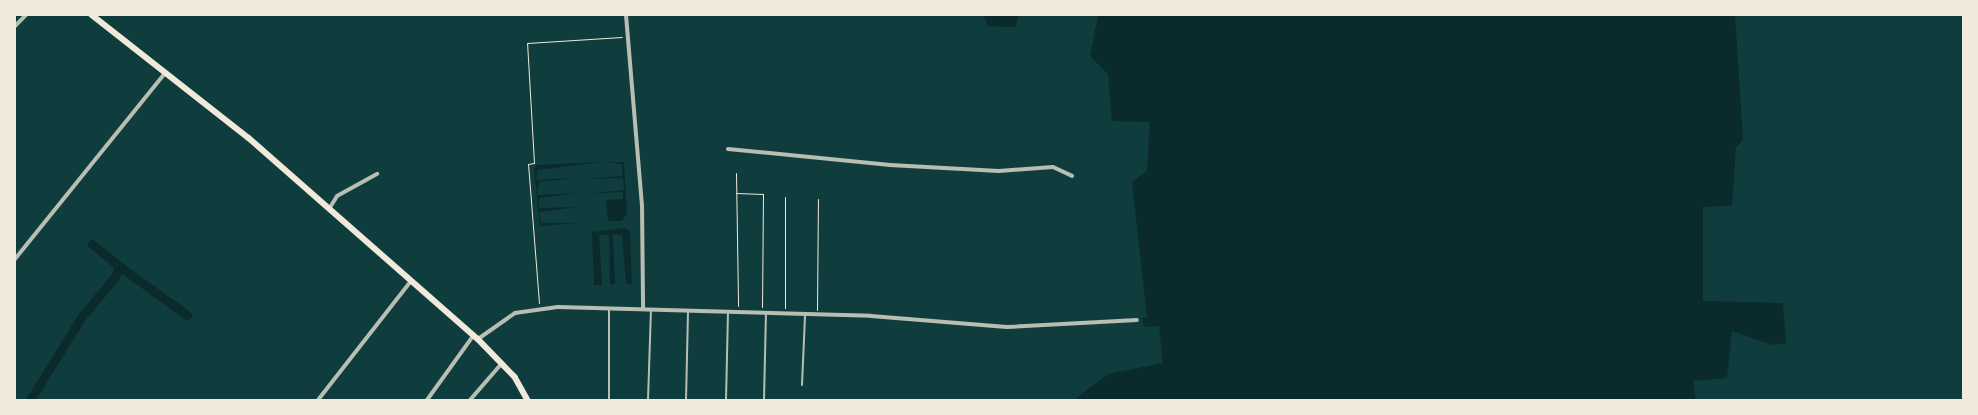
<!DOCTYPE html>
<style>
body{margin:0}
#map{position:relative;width:1978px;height:415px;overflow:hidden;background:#0f3d3e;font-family:Barlow,sans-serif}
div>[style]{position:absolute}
.water>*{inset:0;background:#0a2a2b}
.canal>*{height:9px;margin:-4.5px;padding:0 4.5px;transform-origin:4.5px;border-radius:4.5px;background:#0a2a2b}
.path>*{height:1px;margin:-0.5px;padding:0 0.5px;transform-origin:0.5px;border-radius:0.5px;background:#f1e9da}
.service>*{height:2px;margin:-1px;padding:0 1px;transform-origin:1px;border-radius:1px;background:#b8beb3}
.minor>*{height:4px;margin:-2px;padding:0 2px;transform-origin:2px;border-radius:2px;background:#b8beb3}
.secondary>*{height:5.5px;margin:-2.75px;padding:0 2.75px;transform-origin:2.75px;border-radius:2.75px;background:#f1e9da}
span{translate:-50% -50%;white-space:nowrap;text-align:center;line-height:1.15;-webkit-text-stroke:4.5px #f1e9da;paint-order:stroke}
.frame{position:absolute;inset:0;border:16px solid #f1e9da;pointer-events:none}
</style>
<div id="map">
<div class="water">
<i style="clip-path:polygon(983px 15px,1019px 15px,1015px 27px,988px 26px)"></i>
<i style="clip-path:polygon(1098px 15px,1735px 15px,1743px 140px,1736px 147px,1732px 206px,1703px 207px,1703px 301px,1783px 303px,1786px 343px,1772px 345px,1732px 331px,1727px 378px,1693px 381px,1696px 400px,1074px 400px,1108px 374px,1163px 363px,1159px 326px,1144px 327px,1142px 318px,1147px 317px,1132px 182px,1147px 170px,1150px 122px,1112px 121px,1108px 74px,1090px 56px)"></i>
<i style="clip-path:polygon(603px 162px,537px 170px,537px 180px,576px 178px,539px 182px,537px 195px,576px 193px,539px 198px,539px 208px,576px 207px,539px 212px,541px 223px,577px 223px,540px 226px,534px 169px,537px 165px)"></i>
<i style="clip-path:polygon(606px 162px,624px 162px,627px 214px,622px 221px,608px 221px,606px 200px,623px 199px,623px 192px,586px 194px,624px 190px,623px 178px,585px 179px,622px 176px,622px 164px)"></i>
<i style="clip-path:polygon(625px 228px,630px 231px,632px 284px,626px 283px,622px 235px,613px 234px,615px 284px,610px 285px,609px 235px,599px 235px,602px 285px,594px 285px,592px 232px)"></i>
</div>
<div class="canal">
<i style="left:119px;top:266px;width:84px;rotate:35.8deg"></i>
<i style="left:30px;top:400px;width:99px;rotate:-58.2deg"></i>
<i style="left:82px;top:316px;width:51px;rotate:-49.8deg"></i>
<i style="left:115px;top:277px;width:12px;rotate:-70deg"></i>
<i style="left:119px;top:266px;width:35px;rotate:-141deg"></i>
</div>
<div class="path">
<i style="left:736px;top:173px;width:133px;rotate:89.1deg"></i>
<i style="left:736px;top:193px;width:27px;rotate:2deg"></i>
<i style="left:763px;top:194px;width:113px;rotate:90.5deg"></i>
<i style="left:539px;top:303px;width:139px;rotate:-94.5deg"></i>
<i style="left:528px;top:164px;width:6px;rotate:-9deg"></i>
<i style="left:534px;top:163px;width:120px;rotate:-93.3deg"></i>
<i style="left:527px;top:43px;width:95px;rotate:-3.6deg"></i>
<i style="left:785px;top:308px;width:111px;rotate:-90deg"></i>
<i style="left:817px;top:310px;width:111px;rotate:-89.5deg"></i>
</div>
<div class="service">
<i style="left:802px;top:385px;width:70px;rotate:-87.5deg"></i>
<i style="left:609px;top:400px;width:90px;rotate:-90deg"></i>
<i style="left:648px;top:400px;width:90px;rotate:-88.1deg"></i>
<i style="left:686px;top:400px;width:88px;rotate:-88.7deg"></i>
<i style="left:726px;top:400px;width:86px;rotate:-88.7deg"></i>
<i style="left:764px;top:400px;width:87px;rotate:-88.7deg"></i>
</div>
<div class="minor">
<i style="left:626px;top:15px;width:191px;rotate:85.2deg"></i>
<i style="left:642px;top:205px;width:103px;rotate:89.4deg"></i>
<i style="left:15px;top:26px;width:16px;rotate:-45deg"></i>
<i style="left:728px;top:149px;width:163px;rotate:5.6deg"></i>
<i style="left:890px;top:165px;width:109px;rotate:3.2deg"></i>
<i style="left:999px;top:171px;width:54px;rotate:-4.2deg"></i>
<i style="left:1053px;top:167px;width:21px;rotate:25deg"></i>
<i style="left:329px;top:209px;width:15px;rotate:-58deg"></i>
<i style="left:337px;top:196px;width:46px;rotate:-28.8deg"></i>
<i style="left:15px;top:259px;width:240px;rotate:-51.1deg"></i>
<i style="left:478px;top:339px;width:45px;rotate:-35.1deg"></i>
<i style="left:515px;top:313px;width:43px;rotate:-7.9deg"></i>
<i style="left:558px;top:307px;width:313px;rotate:1.6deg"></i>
<i style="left:871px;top:316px;width:136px;rotate:4.6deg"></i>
<i style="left:1007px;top:327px;width:130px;rotate:-3.1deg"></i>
<i style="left:318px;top:400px;width:151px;rotate:-52deg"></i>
<i style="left:427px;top:400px;width:79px;rotate:-54.3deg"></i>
<i style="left:470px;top:400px;width:49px;rotate:-49.1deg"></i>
</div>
<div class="secondary">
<i style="left:92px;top:15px;width:199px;rotate:38.1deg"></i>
<i style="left:249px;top:138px;width:305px;rotate:41.3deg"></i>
<i style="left:478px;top:339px;width:53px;rotate:45.8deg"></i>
<i style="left:515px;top:377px;width:26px;rotate:61deg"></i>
</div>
<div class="frame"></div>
</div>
